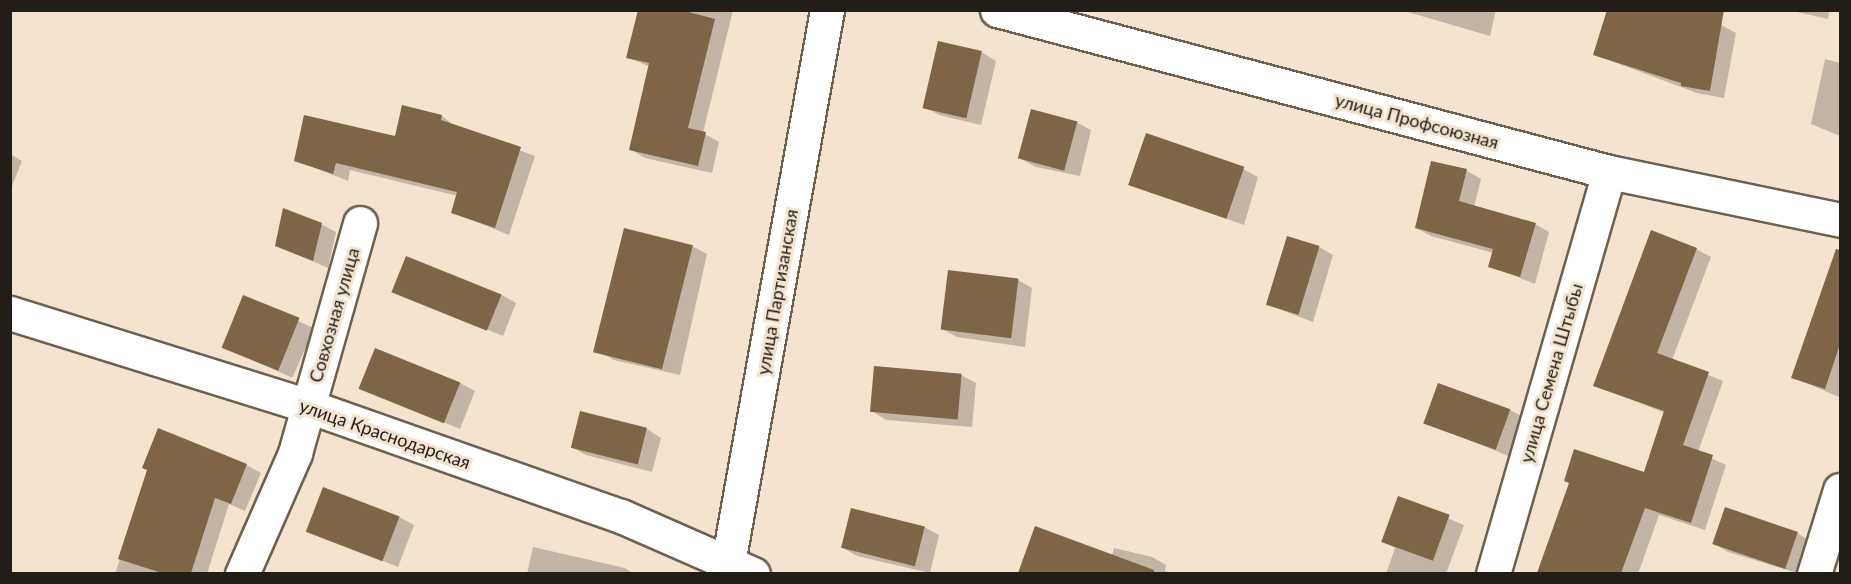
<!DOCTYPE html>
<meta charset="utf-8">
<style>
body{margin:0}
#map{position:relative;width:1851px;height:584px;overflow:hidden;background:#f3e3cf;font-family:Lato,sans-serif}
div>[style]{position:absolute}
.shadow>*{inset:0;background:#0003;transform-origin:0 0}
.building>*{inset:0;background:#7d6546;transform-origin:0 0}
.roads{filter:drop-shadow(2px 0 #6d604f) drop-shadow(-2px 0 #6d604f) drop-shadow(0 2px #6d604f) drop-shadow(0 -2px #6d604f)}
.minor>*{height:33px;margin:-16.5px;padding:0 16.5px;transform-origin:16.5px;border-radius:16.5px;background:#fff}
span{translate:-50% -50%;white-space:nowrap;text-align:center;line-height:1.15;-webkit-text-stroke:6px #f3e3cf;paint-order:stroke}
.street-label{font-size:18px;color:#221d16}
.frame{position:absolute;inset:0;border:12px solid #221d16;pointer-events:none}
</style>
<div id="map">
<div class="shadow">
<i style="clip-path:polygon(677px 10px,733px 10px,703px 133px,719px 142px,712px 173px,645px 158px,630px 149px,650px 67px,628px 57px)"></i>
<i style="clip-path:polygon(1401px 10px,1496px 10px,1490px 36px)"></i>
<i style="clip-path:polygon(1788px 10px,1829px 10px,1828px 19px)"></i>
<i style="clip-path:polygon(1664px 15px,1721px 25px,1736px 33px,1724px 98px,1697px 93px,1595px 55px)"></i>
<i style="clip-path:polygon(981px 52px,996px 61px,981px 125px,939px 115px,925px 107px)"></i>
<i style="clip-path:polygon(1825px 59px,1840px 63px,1840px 136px,1811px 124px)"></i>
<i style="clip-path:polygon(442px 116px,456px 127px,535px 156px,509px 235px,452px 212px,458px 196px,350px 170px,348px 181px,296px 160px,396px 137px)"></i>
<i style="clip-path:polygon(1076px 122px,1091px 130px,1080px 176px,1036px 167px,1021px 159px)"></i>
<i style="clip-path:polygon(10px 154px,22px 161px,10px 191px)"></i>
<i style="clip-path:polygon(1433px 162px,1467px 171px,1481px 179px,1474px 207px,1535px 224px,1549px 232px,1535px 284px,1490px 266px,1494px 253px,1431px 236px,1416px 228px)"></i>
<i style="clip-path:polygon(1243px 169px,1258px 177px,1244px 225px,1131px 185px)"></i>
<i style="clip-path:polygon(321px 224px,336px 232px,328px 268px,276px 245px)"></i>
<i style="clip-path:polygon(692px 246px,707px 254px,680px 375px,614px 360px,600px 352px)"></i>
<i style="clip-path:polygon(1319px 247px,1333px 255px,1313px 322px,1268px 305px)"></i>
<i style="clip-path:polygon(1696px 249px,1711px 257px,1672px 360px,1723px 381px,1698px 452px,1726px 465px,1705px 530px,1659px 515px,1638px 574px,1547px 574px,1540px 570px,1645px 474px,1665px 413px,1595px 385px)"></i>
<i style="clip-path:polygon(950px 271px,1018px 280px,1032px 288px,1025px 347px,957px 337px,942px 329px)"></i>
<i style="clip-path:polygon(394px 291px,502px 295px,516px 303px,503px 336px)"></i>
<i style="left:244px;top:297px;width:77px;height:54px;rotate:24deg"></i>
<i style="clip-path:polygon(1820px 300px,1840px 307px,1839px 397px,1792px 377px)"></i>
<i style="clip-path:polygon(961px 375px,976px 383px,972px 427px,886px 420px,872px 411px)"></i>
<i style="clip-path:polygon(460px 383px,475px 391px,460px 429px,361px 388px)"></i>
<i style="clip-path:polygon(1510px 410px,1525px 418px,1511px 457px,1426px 423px)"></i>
<i style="clip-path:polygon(581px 413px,647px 429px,661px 438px,652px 472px,586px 455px,572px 447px)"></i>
<i style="clip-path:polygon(246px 465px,261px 473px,245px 511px,229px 504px,207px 574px,115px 574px,149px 470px)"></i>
<i style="clip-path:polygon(1399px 498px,1464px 525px,1446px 574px,1386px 574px,1395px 548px,1383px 541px)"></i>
<i style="clip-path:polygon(399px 517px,414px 525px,398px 567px,308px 531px)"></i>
<i style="clip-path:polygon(924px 527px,939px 535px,930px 573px,857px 556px,843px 548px)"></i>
<i style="clip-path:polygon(1797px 533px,1812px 542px,1801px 574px,1728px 552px,1714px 544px)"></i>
<i style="clip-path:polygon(533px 547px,625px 568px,634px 574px,527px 574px)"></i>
<i style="clip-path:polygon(1114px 548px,1152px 557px,1166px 565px,1165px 571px,1175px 574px,1107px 574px)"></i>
</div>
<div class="building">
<i style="clip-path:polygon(638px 10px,681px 10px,715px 19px,688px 128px,706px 132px,698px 166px,629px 150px,649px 63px,626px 58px)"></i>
<i style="clip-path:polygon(1607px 10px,1724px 10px,1710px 91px,1681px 86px,1681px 83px,1593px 55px)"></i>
<i style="left:938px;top:41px;width:45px;height:69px;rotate:13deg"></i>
<i style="clip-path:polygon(402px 105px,442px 115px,441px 120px,521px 147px,495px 228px,451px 213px,457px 192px,336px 163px,333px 174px,294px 161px,304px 115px,395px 136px)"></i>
<i style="left:1031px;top:109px;width:48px;height:51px;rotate:15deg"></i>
<i style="left:1146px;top:133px;width:104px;height:55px;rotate:19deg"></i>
<i style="clip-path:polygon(1431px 161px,1467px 169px,1459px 201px,1536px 223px,1520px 277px,1488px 267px,1493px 249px,1415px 228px)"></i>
<i style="clip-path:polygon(283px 208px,322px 223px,313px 261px,275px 246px)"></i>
<i style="left:624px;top:228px;width:71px;height:128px;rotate:14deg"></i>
<i style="clip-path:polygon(1651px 230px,1697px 248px,1657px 353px,1709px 372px,1683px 445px,1713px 455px,1691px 523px,1645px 508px,1621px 573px,1537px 573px,1569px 483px,1564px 481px,1574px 449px,1644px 472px,1664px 411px,1593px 386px)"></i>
<i style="left:1287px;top:236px;width:34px;height:72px;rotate:17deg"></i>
<i style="clip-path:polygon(1836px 249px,1840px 250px,1840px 344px,1825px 389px,1791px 378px)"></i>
<i style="left:406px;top:256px;width:103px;height:39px;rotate:22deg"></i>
<i style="left:948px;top:270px;width:71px;height:60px;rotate:7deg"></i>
<i style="left:243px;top:295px;width:61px;height:57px;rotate:22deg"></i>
<i style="left:375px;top:348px;width:92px;height:44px;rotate:22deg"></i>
<i style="left:874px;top:366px;width:88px;height:46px;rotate:5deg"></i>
<i style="left:1438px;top:383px;width:77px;height:43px;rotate:20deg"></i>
<i style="left:580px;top:411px;width:69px;height:38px;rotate:14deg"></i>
<i style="clip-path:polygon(158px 428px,247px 464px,231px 504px,215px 498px,191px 573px,162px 573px,118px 559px,147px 470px,142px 468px)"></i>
<i style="left:323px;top:487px;width:82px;height:48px;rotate:21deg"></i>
<i style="left:1398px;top:496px;width:55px;height:49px;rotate:20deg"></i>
<i style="left:1725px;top:507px;width:77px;height:39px;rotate:19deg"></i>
<i style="left:851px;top:508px;width:76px;height:41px;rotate:14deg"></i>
<i style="clip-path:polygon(1035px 526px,1154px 570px,1154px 573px,1018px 573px)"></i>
</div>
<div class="roads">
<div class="minor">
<i style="left:997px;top:10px;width:633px;rotate:14.83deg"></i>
<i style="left:1609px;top:172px;width:236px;rotate:11.7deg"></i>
<i style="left:10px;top:313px;width:312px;rotate:17.3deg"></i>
<i style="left:308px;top:406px;width:332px;rotate:19.4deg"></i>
<i style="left:621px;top:516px;width:144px;rotate:23.7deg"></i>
<i style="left:242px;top:574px;width:132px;rotate:-66.3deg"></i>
<i style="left:295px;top:453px;width:239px;rotate:-74.2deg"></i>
<i style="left:726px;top:574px;width:573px;rotate:-79.85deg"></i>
<i style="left:1493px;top:574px;width:418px;rotate:-73.9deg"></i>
<i style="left:1814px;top:574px;width:88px;rotate:-72.8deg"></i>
</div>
</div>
<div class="street-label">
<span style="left:1417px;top:121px;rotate:15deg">улица Профсоюзная</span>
<span style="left:777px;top:292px;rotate:-80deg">улица Партизанская</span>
<span style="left:334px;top:315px;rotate:-74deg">Совхозная улица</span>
<span style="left:1551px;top:373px;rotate:-74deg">улица Семена Штыбы</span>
<span style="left:385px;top:434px;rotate:19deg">улица Краснодарская</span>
</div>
<div class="frame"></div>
</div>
